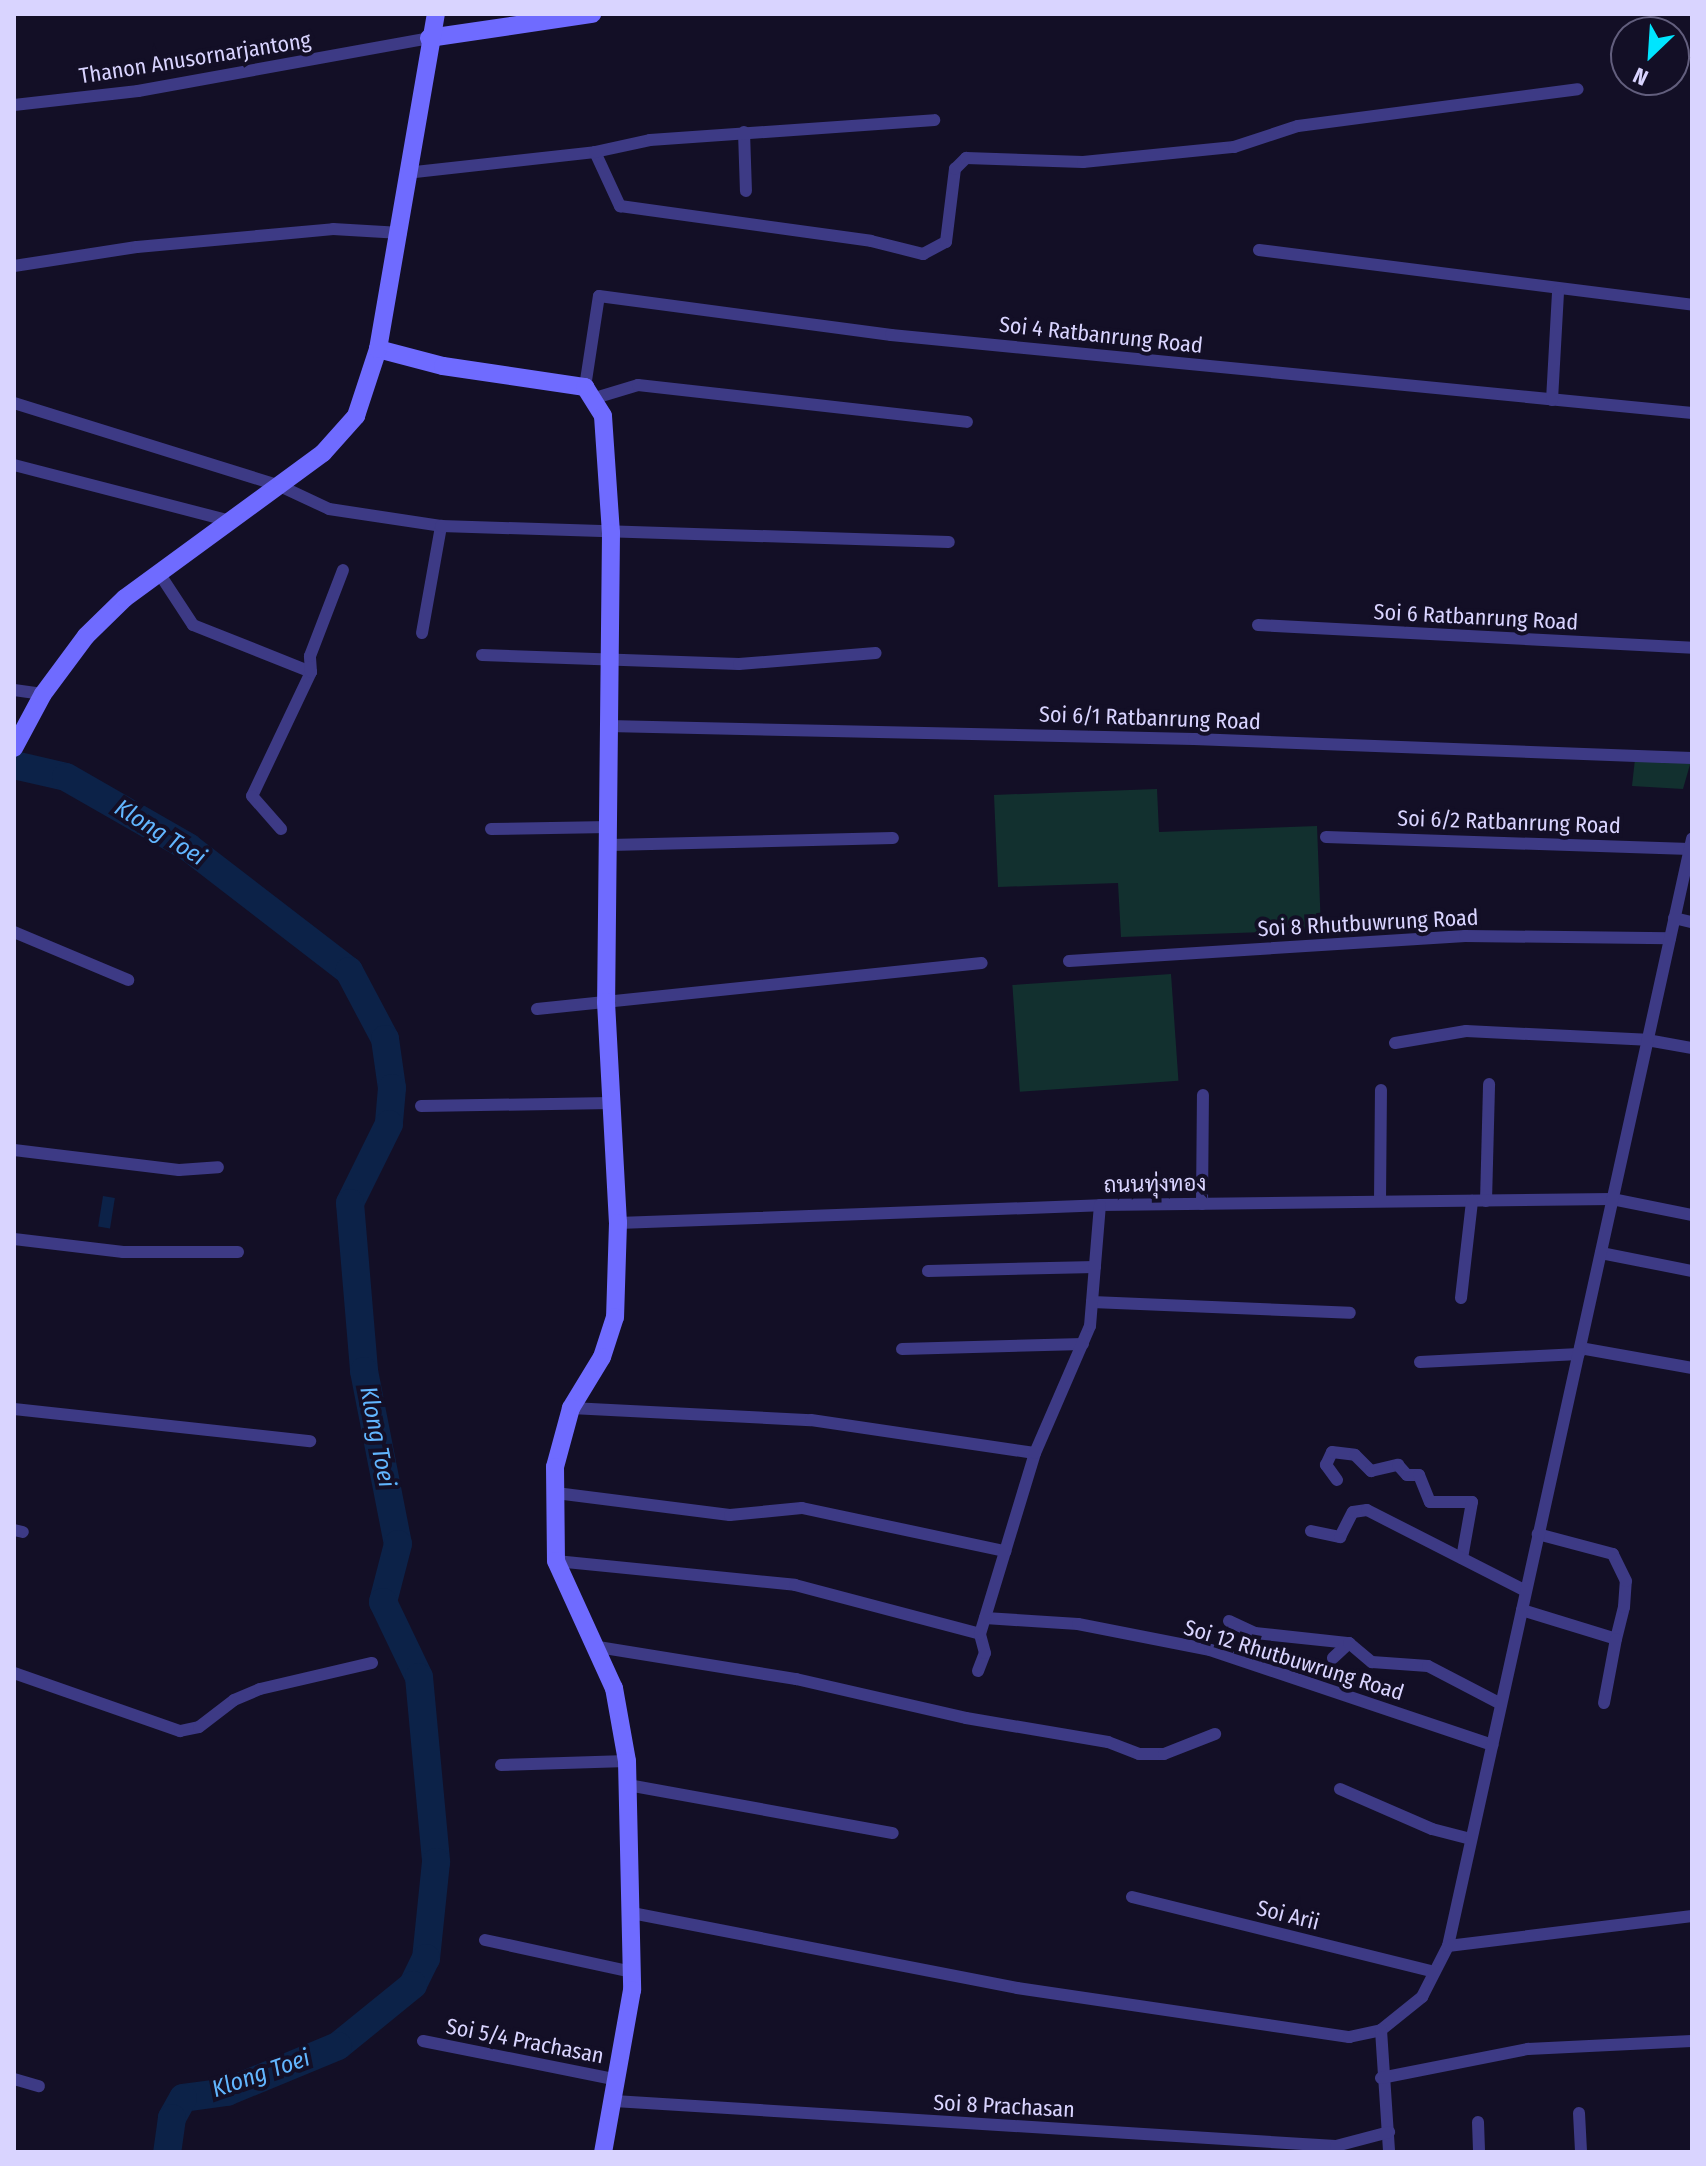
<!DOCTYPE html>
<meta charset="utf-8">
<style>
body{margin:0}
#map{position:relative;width:1706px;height:2166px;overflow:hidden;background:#130f26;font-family:"Fira Sans Condensed",Sarabun,sans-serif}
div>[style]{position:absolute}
.green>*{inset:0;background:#12302f;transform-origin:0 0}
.water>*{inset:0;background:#0c2248;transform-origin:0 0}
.river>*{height:28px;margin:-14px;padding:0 14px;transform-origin:14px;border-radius:14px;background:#0c2248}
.street>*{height:12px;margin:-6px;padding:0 6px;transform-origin:6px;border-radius:6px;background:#3d3a85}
.secondary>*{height:18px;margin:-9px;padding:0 9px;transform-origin:9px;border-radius:9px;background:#6f6bff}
span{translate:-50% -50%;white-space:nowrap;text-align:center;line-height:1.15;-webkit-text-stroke:8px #130f26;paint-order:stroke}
.street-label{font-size:22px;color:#d9d4ff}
.water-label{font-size:24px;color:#62b6ff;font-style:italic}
.frame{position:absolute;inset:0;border:16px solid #d9d4ff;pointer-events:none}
.north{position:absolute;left:1610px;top:16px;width:80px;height:80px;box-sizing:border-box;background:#130f26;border:2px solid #625e7d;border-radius:50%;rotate:205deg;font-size:22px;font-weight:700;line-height:32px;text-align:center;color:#d9d4ff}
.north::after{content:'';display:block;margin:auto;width:28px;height:36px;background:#00e5ff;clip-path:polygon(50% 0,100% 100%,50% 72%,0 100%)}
</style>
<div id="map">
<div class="green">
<i style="clip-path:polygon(1635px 759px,1691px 761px,1683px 789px,1632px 786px)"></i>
<i style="clip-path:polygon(1157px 789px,1159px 832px,1317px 826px,1321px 930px,1121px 937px,1118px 883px,998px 887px,994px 795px)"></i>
<i style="left:1171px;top:974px;width:107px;height:159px;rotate:86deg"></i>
</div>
<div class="water">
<i style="left:103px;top:1196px;width:12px;height:31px;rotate:9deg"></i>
</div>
<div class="river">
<i style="left:14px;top:765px;width:53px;rotate:13deg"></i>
<i style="left:66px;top:777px;width:141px;rotate:29.8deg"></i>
<i style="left:188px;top:847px;width:203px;rotate:37.6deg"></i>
<i style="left:349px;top:971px;width:77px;rotate:62.1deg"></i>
<i style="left:385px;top:1039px;width:49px;rotate:81.9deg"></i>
<i style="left:392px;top:1088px;width:36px;rotate:95deg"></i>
<i style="left:389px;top:1124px;width:88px;rotate:116.3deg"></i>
<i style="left:350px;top:1203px;width:169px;rotate:85.2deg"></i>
<i style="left:364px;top:1371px;width:176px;rotate:78.9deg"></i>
<i style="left:398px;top:1544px;width:60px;rotate:104.5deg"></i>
<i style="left:383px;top:1602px;width:83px;rotate:64.4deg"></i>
<i style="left:419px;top:1677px;width:186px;rotate:84.7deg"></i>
<i style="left:436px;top:1862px;width:97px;rotate:95.9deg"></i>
<i style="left:426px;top:1958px;width:30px;rotate:116deg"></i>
<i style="left:413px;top:1985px;width:97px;rotate:140.9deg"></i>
<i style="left:338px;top:2046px;width:120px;rotate:157.5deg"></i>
<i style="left:227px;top:2092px;width:44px;rotate:172.2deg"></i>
<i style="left:183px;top:2098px;width:23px;rotate:119deg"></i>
<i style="left:172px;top:2118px;width:34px;rotate:98deg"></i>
</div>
<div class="street">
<i style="left:14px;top:105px;width:125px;rotate:-6.4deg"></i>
<i style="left:138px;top:91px;width:296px;rotate:-10.3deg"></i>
<i style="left:744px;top:132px;width:59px;rotate:88.1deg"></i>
<i style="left:595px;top:152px;width:60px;rotate:65.2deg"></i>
<i style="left:620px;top:206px;width:253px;rotate:7.9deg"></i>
<i style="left:871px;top:241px;width:54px;rotate:14deg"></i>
<i style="left:923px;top:254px;width:26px;rotate:-28deg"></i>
<i style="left:946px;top:242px;width:74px;rotate:-83deg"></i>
<i style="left:955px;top:169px;width:16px;rotate:-45deg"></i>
<i style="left:966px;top:158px;width:117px;rotate:2deg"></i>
<i style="left:1083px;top:162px;width:152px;rotate:-5.7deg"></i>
<i style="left:1234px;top:147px;width:67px;rotate:-18.2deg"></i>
<i style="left:1298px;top:126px;width:282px;rotate:-7.5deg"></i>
<i style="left:406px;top:173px;width:190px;rotate:-6.3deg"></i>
<i style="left:595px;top:152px;width:56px;rotate:-12.3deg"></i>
<i style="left:650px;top:140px;width:285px;rotate:-4deg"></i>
<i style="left:1259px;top:250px;width:436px;rotate:7.2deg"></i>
<i style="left:14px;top:266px;width:124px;rotate:-8.8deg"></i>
<i style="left:137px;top:247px;width:197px;rotate:-5.2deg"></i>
<i style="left:333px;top:229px;width:68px;rotate:3.4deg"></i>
<i style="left:585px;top:387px;width:92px;rotate:-81.3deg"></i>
<i style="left:599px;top:296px;width:295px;rotate:7.6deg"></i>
<i style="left:891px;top:335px;width:805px;rotate:5.56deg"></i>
<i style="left:595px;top:398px;width:45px;rotate:-16.8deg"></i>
<i style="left:638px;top:385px;width:331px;rotate:6.4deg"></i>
<i style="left:1552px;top:400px;width:109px;rotate:-86.8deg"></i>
<i style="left:14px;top:403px;width:279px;rotate:17.3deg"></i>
<i style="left:280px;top:486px;width:54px;rotate:25.1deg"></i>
<i style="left:329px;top:509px;width:113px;rotate:8.6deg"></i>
<i style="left:14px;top:465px;width:219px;rotate:14.5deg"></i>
<i style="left:159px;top:573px;width:62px;rotate:56.8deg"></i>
<i style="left:193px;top:625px;width:127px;rotate:21.7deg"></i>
<i style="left:311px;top:672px;width:137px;rotate:115.4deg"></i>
<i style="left:252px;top:796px;width:44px;rotate:48.7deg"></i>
<i style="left:1258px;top:625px;width:435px;rotate:3deg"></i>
<i style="left:422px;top:633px;width:109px;rotate:-79.9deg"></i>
<i style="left:441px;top:526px;width:508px;rotate:1.8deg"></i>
<i style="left:482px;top:655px;width:257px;rotate:2deg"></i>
<i style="left:739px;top:664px;width:137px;rotate:-4.6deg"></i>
<i style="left:311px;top:672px;width:16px;rotate:-94deg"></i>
<i style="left:310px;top:656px;width:92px;rotate:-69deg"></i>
<i style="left:14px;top:690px;width:29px;rotate:8deg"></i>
<i style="left:608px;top:726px;width:586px;rotate:1.27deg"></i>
<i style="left:1194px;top:739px;width:498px;rotate:2.2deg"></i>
<i style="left:491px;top:829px;width:118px;rotate:-1deg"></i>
<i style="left:1326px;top:837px;width:364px;rotate:1.9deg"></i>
<i style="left:610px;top:845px;width:283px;rotate:-1.4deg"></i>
<i style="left:1674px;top:918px;width:18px;rotate:13deg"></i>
<i style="left:14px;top:932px;width:124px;rotate:22.8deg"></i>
<i style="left:1069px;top:961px;width:397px;rotate:-3.6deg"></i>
<i style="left:1465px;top:936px;width:205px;rotate:0.6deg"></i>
<i style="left:537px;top:1009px;width:447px;rotate:-5.9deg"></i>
<i style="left:1395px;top:1043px;width:72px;rotate:-9.6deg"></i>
<i style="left:1466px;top:1031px;width:181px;rotate:2.8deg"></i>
<i style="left:1647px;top:1040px;width:46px;rotate:10.1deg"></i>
<i style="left:421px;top:1106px;width:190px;rotate:-0.9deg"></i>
<i style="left:14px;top:1150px;width:166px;rotate:6.9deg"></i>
<i style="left:179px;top:1170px;width:39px;rotate:-4deg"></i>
<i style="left:1380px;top:1201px;width:111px;rotate:-89.5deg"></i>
<i style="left:1486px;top:1201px;width:117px;rotate:-88.5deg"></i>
<i style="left:1202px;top:1204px;width:109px;rotate:-89.5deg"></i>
<i style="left:618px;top:1223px;width:482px;rotate:-2.1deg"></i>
<i style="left:1100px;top:1205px;width:512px;rotate:-0.67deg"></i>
<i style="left:1612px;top:1199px;width:82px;rotate:11.3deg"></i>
<i style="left:14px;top:1239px;width:110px;rotate:6.8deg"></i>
<i style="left:123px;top:1252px;width:115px"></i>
<i style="left:1601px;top:1253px;width:93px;rotate:11.2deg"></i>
<i style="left:928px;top:1271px;width:167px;rotate:-1.4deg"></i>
<i style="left:1461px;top:1298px;width:98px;rotate:-83.5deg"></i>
<i style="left:1092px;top:1302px;width:258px;rotate:2.4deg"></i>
<i style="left:1580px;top:1348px;width:114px;rotate:10.1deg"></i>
<i style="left:902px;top:1349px;width:181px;rotate:-1.6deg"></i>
<i style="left:1420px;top:1362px;width:159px;rotate:-2.9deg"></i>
<i style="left:571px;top:1408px;width:240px;rotate:2.9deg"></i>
<i style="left:811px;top:1420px;width:226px;rotate:8.4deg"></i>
<i style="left:14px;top:1409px;width:298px;rotate:6.2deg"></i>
<i style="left:1337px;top:1480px;width:19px;rotate:-126deg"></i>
<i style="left:1326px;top:1465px;width:14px;rotate:-65deg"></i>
<i style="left:1332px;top:1452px;width:23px;rotate:7deg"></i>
<i style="left:1355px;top:1455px;width:23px;rotate:45deg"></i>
<i style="left:1371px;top:1471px;width:28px;rotate:-13deg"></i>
<i style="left:1398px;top:1465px;width:13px;rotate:48deg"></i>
<i style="left:1407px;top:1475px;width:12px"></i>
<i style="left:1419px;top:1475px;width:29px;rotate:68deg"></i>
<i style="left:1430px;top:1502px;width:42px"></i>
<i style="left:1472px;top:1502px;width:57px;rotate:100.1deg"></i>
<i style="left:556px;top:1493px;width:175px;rotate:7.2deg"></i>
<i style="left:730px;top:1515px;width:72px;rotate:-5.6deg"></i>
<i style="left:802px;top:1508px;width:208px;rotate:12deg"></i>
<i style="left:14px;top:1530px;width:9px;rotate:13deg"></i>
<i style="left:1311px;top:1531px;width:30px;rotate:12deg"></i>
<i style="left:1340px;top:1537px;width:28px;rotate:-63deg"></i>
<i style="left:1353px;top:1512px;width:14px;rotate:-8deg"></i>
<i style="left:1367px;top:1510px;width:178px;rotate:27deg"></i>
<i style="left:556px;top:1561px;width:240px;rotate:5.7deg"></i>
<i style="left:795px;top:1585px;width:191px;rotate:14.8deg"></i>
<i style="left:1522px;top:1610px;width:98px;rotate:17.1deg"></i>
<i style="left:1616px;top:1639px;width:33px;rotate:-76deg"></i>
<i style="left:1624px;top:1607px;width:26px;rotate:-86deg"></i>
<i style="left:1626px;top:1581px;width:30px;rotate:-116deg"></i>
<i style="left:1613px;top:1554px;width:78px;rotate:-165.1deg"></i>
<i style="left:985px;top:1618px;width:93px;rotate:3.7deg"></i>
<i style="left:1078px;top:1624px;width:135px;rotate:11.1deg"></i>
<i style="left:1210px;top:1650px;width:298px;rotate:18.6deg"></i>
<i style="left:1229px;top:1621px;width:29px;rotate:25deg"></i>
<i style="left:1255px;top:1633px;width:95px;rotate:6.1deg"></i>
<i style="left:1349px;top:1643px;width:22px;rotate:137deg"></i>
<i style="left:1349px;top:1643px;width:30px;rotate:40deg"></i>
<i style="left:1372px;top:1662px;width:56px;rotate:4.1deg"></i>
<i style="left:1428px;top:1666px;width:82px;rotate:27.5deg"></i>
<i style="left:598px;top:1647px;width:201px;rotate:9.2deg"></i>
<i style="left:796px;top:1679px;width:174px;rotate:12.9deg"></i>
<i style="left:966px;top:1718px;width:144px;rotate:9.6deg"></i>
<i style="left:1108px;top:1742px;width:33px;rotate:21deg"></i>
<i style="left:1139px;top:1754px;width:25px"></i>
<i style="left:1164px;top:1754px;width:55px;rotate:-21.4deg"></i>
<i style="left:978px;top:1671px;width:19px;rotate:-69deg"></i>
<i style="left:985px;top:1653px;width:20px;rotate:-105deg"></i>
<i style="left:980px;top:1634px;width:189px;rotate:-73.1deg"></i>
<i style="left:1035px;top:1453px;width:138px;rotate:-66.6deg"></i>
<i style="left:1090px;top:1326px;width:121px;rotate:-85.3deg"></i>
<i style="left:14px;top:1673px;width:176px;rotate:19.3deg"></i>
<i style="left:180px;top:1731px;width:19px;rotate:-12deg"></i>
<i style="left:199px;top:1727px;width:44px;rotate:-37.6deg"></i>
<i style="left:234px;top:1700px;width:28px;rotate:-23deg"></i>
<i style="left:260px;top:1689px;width:115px;rotate:-13.1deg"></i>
<i style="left:1604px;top:1703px;width:65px;rotate:-79.4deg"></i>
<i style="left:501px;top:1765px;width:126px;rotate:-1.8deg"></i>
<i style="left:628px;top:1785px;width:269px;rotate:10.3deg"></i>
<i style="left:1340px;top:1789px;width:100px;rotate:23.5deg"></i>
<i style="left:1432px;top:1829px;width:40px;rotate:14.4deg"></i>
<i style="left:1132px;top:1897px;width:311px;rotate:13.9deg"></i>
<i style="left:632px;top:1913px;width:392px;rotate:11deg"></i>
<i style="left:1017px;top:1988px;width:336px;rotate:8.4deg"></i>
<i style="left:1349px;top:2037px;width:33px;rotate:-12deg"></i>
<i style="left:1381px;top:2030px;width:53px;rotate:-38.8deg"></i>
<i style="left:1422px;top:1997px;width:57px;rotate:-63deg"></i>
<i style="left:1448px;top:1946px;width:1134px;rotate:-77.57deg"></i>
<i style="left:485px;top:1940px;width:150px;rotate:12.3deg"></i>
<i style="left:1448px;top:1946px;width:246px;rotate:-7deg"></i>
<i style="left:1381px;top:2030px;width:122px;rotate:86.2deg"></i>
<i style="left:423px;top:2041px;width:199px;rotate:11.3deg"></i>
<i style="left:1381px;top:2078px;width:150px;rotate:-11.2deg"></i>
<i style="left:1528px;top:2049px;width:164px;rotate:-2.8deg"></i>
<i style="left:14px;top:2079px;width:26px;rotate:16deg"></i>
<i style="left:614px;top:2101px;width:723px;rotate:3.57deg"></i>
<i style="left:1336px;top:2146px;width:55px;rotate:-14.8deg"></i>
<i style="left:1579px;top:2113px;width:39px;rotate:87deg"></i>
<i style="left:1478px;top:2122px;width:30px;rotate:88deg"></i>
</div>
<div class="secondary">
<i style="left:429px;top:38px;width:165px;rotate:-8.4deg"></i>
<i style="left:378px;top:349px;width:67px;rotate:14.7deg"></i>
<i style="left:443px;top:366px;width:144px;rotate:8.4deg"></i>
<i style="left:585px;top:387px;width:34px;rotate:58deg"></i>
<i style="left:603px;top:416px;width:117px;rotate:86.1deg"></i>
<i style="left:611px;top:533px;width:469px;rotate:90.6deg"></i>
<i style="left:606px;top:1002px;width:221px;rotate:86.9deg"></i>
<i style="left:618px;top:1223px;width:94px;rotate:91.8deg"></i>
<i style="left:615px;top:1317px;width:42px;rotate:108deg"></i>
<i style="left:602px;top:1357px;width:60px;rotate:121.3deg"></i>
<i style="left:571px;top:1408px;width:61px;rotate:105.2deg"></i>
<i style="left:555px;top:1467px;width:94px;rotate:89.4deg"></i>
<i style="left:556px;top:1561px;width:140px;rotate:65.5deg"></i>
<i style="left:614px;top:1688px;width:74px;rotate:79.9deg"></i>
<i style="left:627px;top:1761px;width:229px;rotate:88.7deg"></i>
<i style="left:632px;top:1990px;width:165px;rotate:100.1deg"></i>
<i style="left:14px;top:748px;width:61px;rotate:-61.8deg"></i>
<i style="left:43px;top:694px;width:72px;rotate:-53.4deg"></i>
<i style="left:86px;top:636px;width:54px;rotate:-44.3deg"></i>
<i style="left:125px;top:598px;width:245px;rotate:-36.2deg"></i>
<i style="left:323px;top:453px;width:50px;rotate:-48.3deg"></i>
<i style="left:356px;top:416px;width:71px;rotate:-71.8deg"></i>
<i style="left:378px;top:349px;width:340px;rotate:-80.2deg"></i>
</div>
<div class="street-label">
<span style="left:195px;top:58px;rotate:-9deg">Thanon Anusornarjantong</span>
<span style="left:1101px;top:335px;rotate:6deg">Soi 4 Ratbanrung Road</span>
<span style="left:1476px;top:617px;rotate:3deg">Soi 6 Ratbanrung Road</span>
<span style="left:1150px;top:718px;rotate:2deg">Soi 6/1 Ratbanrung Road</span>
<span style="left:1509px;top:822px;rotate:2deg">Soi 6/2 Ratbanrung Road</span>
<span style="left:1368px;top:923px;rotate:-3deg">Soi 8 Rhutbuwrung Road</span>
<span style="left:1155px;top:1184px;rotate:-1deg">ถนนทุ่งทอง</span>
<span style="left:1294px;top:1660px;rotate:17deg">Soi 12 Rhutbuwrung Road</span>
<span style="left:1288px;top:1915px;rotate:14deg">Soi Arii</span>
<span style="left:525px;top:2041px;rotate:11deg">Soi 5/4 Prachasan</span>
<span style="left:1004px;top:2106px;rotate:3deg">Soi 8 Prachasan</span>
</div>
<div class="water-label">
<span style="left:160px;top:833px;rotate:32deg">Klong Toei</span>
<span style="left:377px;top:1437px;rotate:79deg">Klong Toei</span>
<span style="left:261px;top:2074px;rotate:-19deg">Klong Toei</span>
</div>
<div class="frame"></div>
<div class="north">N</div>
</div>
